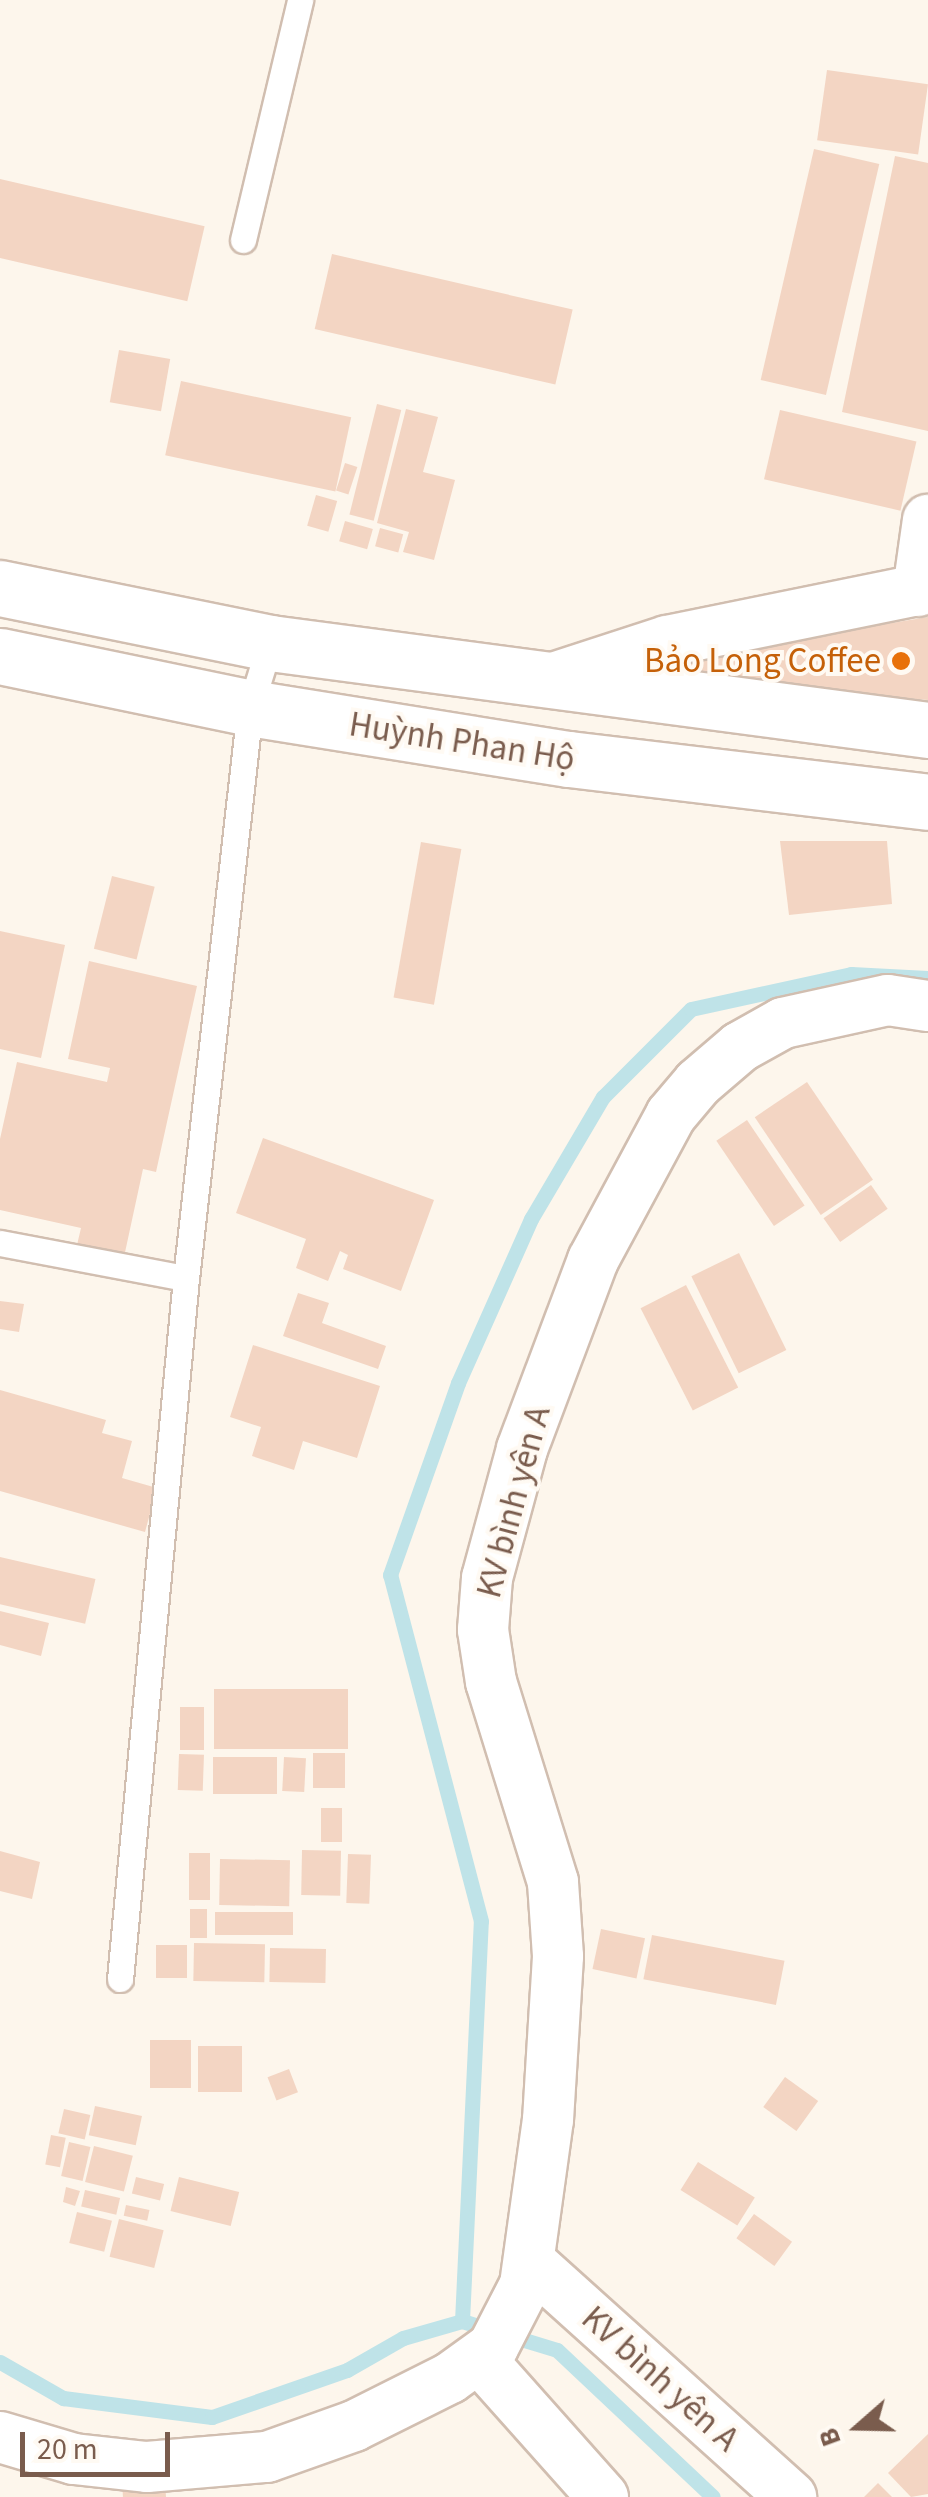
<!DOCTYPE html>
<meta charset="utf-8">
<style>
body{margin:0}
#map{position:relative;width:928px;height:2497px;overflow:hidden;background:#fdf6ec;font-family:"Source Sans 3",sans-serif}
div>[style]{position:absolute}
.stream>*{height:15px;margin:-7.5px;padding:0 7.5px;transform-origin:7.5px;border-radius:7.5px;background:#bfe3e8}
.building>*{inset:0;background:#f3d5c3;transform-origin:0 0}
.roads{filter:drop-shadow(2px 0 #d1beb0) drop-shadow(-2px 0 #d1beb0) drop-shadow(0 2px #d1beb0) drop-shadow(0 -2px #d1beb0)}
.service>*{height:25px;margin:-12.5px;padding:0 12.5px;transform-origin:12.5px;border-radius:12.5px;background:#fff}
.minor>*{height:50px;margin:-25px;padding:0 25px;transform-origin:25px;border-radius:25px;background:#fff}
.tertiary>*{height:55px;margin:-27.5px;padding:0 27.5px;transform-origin:27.5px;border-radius:27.5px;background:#fff}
.dots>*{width:28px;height:28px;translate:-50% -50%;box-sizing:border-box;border:5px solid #fffaf3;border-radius:50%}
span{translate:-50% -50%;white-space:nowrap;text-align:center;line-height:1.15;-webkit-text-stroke:8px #fffaf3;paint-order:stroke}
.food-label{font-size:35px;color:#c56008}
.right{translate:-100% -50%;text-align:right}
.street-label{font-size:35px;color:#7a5c4d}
.north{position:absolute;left:808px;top:2377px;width:100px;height:100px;-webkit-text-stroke:8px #fffaf3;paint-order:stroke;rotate:250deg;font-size:28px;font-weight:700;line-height:40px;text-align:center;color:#7a5c4d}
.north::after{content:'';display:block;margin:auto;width:35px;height:45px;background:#7a5c4d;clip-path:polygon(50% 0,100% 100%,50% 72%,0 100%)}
.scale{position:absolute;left:20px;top:2432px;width:150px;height:45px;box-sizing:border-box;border:5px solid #7a5c4d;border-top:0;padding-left:12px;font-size:30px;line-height:35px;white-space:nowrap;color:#7a5c4d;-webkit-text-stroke:8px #fffaf3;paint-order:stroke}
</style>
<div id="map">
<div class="stream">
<i style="left:462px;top:2321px;width:99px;rotate:17deg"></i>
<i style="left:557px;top:2350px;width:214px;rotate:43.3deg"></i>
<i style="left:0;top:2362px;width:73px;rotate:29.7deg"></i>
<i style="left:63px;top:2398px;width:150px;rotate:7.3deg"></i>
<i style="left:212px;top:2417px;width:143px;rotate:-19.2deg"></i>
<i style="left:347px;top:2370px;width:64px;rotate:-29.7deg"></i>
<i style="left:403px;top:2338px;width:61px;rotate:-16.1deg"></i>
<i style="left:462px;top:2321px;width:400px;rotate:-87.3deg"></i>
<i style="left:481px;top:1921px;width:358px;rotate:-104.7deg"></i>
<i style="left:390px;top:1575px;width:204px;rotate:-70.5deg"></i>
<i style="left:458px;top:1383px;width:180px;rotate:-66deg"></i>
<i style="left:531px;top:1219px;width:142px;rotate:-59.5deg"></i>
<i style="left:603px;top:1097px;width:124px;rotate:-45deg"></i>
<i style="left:691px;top:1009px;width:164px;rotate:-12.3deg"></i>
<i style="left:851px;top:974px;width:77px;rotate:3deg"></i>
</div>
<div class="building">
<i style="left:827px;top:70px;width:102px;height:71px;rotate:8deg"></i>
<i style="left:814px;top:149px;width:67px;height:237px;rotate:13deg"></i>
<i style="clip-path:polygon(895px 156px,928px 163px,928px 431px,842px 412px)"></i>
<i style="left:0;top:179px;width:210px;height:77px;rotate:13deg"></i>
<i style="left:332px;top:254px;width:247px;height:77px;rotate:13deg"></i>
<i style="left:119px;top:350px;width:52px;height:53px;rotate:10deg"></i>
<i style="left:181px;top:381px;width:174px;height:76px;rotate:12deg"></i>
<i style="left:377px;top:404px;width:25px;height:114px;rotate:14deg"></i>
<i style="clip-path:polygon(406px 409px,438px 417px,423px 472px,455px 480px,434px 560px,403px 552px,409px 532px,377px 523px)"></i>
<i style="left:780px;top:410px;width:140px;height:71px;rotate:13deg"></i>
<i style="left:345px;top:463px;width:13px;height:29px;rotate:18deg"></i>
<i style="left:316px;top:495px;width:22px;height:32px;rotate:16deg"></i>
<i style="left:345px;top:521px;width:29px;height:21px;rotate:16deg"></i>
<i style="left:380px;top:528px;width:24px;height:19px;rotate:15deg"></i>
<i style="clip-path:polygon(928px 617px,928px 700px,666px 677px,675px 659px)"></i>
<i style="clip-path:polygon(780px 841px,887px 841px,892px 904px,789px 915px)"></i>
<i style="left:421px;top:842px;width:41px;height:158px;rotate:10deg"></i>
<i style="left:112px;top:876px;width:44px;height:75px;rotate:14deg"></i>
<i style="clip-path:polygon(0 931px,65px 945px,41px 1058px,0 1049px)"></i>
<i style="clip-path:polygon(89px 961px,197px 986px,156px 1172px,143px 1169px,124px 1257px,77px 1245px,81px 1228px,0 1210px,0 1139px,17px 1062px,107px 1082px,110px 1068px,68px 1059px)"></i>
<i style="left:807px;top:1082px;width:118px;height:63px;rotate:56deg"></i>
<i style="left:747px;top:1120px;width:103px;height:37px;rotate:56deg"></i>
<i style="clip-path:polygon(263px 1138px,434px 1200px,401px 1291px,343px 1269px,348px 1255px,340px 1251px,328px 1281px,296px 1268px,306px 1239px,236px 1213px)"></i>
<i style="left:871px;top:1185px;width:29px;height:58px;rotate:55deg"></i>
<i style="left:739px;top:1253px;width:108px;height:53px;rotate:64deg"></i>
<i style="left:686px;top:1285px;width:115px;height:51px;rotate:63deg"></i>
<i style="clip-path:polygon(298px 1293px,329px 1303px,322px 1323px,386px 1346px,378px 1369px,283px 1336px)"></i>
<i style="clip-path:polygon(0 1301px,24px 1304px,19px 1332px,0 1329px)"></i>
<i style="clip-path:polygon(253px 1345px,380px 1386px,357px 1458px,303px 1441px,294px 1470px,252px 1456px,261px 1427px,230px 1417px)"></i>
<i style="clip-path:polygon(0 1390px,106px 1420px,102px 1433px,132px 1441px,122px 1478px,157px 1488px,145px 1532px,0 1491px)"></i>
<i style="left:0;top:1557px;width:98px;height:46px;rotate:13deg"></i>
<i style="clip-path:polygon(0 1611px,49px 1623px,41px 1656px,0 1645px)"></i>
<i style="left:214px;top:1689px;width:134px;height:60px"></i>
<i style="left:180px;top:1707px;width:24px;height:43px"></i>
<i style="left:313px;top:1753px;width:32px;height:35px"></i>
<i style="left:179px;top:1754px;width:25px;height:36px;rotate:2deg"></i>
<i style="left:213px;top:1757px;width:64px;height:37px"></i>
<i style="left:284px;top:1757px;width:22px;height:34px;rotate:3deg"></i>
<i style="left:321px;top:1808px;width:21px;height:34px"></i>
<i style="left:302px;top:1850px;width:39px;height:45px;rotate:1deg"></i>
<i style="clip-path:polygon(0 1851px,40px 1862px,32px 1899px,0 1891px)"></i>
<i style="left:189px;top:1853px;width:21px;height:47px"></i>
<i style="left:348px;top:1854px;width:23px;height:49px;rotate:2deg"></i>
<i style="left:220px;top:1859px;width:70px;height:46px;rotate:1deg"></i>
<i style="left:190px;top:1909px;width:17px;height:29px"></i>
<i style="left:215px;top:1912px;width:78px;height:23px"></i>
<i style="left:601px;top:1929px;width:45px;height:41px;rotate:12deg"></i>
<i style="left:652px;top:1935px;width:135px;height:45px;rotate:11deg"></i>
<i style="left:194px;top:1943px;width:71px;height:38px;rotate:1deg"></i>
<i style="left:156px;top:1945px;width:31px;height:33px"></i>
<i style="left:270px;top:1948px;width:56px;height:34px;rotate:1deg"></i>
<i style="left:150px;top:2040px;width:41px;height:48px"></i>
<i style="left:198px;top:2046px;width:44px;height:46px"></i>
<i style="left:289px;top:2069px;width:25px;height:23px;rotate:69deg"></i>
<i style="left:785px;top:2077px;width:41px;height:37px;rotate:36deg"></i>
<i style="left:95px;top:2106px;width:48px;height:30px;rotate:12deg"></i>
<i style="left:64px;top:2109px;width:27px;height:25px;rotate:13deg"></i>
<i style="left:51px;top:2135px;width:15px;height:30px;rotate:11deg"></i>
<i style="left:69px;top:2142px;width:22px;height:35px;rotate:13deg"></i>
<i style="left:94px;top:2146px;width:40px;height:37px;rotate:14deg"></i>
<i style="left:698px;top:2162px;width:67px;height:33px;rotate:32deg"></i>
<i style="left:136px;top:2177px;width:29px;height:17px;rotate:14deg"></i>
<i style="left:179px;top:2177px;width:62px;height:35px;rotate:14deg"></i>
<i style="clip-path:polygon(66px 2187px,80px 2191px,75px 2206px,63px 2202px)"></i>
<i style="left:85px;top:2190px;width:36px;height:17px;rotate:13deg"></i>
<i style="left:126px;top:2205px;width:24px;height:11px;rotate:12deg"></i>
<i style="left:77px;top:2212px;width:36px;height:32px;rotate:14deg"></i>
<i style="left:754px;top:2214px;width:47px;height:30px;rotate:36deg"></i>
<i style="left:119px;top:2219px;width:46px;height:39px;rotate:14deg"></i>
<i style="clip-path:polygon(928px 2434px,928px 2494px,911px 2497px,888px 2473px)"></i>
<i style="left:165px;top:2478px;width:19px;height:43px;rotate:87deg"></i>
<i style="clip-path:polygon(878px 2483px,892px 2497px,864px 2497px)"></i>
</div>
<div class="roads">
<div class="service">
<i style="left:243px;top:240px;width:247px;rotate:-76.6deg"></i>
<i style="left:0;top:1243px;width:189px;rotate:10.7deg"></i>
<i style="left:120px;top:1979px;width:704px;rotate:-84.62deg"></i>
<i style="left:186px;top:1278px;width:574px;rotate:-83.59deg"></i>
<i style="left:250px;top:708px;width:68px;rotate:-72.9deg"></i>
</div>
<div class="minor">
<i style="left:918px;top:591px;width:72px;rotate:-82deg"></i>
<i style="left:547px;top:680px;width:126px;rotate:-18deg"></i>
<i style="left:667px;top:641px;width:266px;rotate:-11.5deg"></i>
<i style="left:529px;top:2261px;width:353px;rotate:42deg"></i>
<i style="left:480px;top:2359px;width:185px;rotate:48.3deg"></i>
<i style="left:0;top:2437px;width:77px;rotate:16.6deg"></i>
<i style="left:74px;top:2459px;width:73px;rotate:6.3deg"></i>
<i style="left:147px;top:2467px;width:120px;rotate:-4.8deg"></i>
<i style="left:267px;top:2457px;width:92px;rotate:-19.6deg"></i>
<i style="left:354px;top:2426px;width:107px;rotate:-26.6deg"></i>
<i style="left:450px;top:2378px;width:53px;rotate:-35.8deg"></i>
<i style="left:493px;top:2347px;width:70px;rotate:-62.7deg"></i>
<i style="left:525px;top:2285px;width:167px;rotate:-82.1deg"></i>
<i style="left:548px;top:2120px;width:164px;rotate:-86.5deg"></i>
<i style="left:558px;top:1956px;width:74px;rotate:-93.9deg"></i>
<i style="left:553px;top:1882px;width:209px;rotate:-107.2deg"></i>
<i style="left:491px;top:1682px;width:53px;rotate:-98.7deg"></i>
<i style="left:483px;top:1630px;width:52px;rotate:-85.6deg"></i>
<i style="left:487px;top:1578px;width:134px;rotate:-74.8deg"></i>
<i style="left:522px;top:1449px;width:202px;rotate:-69.4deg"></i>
<i style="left:593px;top:1260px;width:165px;rotate:-61.7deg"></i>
<i style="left:671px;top:1115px;width:42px;rotate:-49.8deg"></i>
<i style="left:698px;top:1083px;width:55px;rotate:-40.6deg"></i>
<i style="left:740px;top:1047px;width:49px;rotate:-29.2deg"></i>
<i style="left:783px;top:1023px;width:107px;rotate:-12.4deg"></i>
<i style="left:888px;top:1000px;width:40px;rotate:8.5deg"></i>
</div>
<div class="tertiary">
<i style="left:0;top:588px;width:276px;rotate:11.5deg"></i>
<i style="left:270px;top:643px;width:664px;rotate:7.53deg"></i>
<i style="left:0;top:656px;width:255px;rotate:11.7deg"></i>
<i style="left:250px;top:708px;width:323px;rotate:9.1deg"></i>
<i style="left:569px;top:759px;width:362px;rotate:6.8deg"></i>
</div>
</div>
<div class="dots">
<i style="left:901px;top:661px;background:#e8710a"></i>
</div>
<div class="food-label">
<span class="right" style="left:881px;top:661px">Bảo Long Coffee</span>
</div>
<div class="street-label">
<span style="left:462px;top:742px;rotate:9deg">Huỳnh Phan Hộ</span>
<span style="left:514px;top:1502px;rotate:-75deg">KV bình yên A</span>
<span style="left:660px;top:2379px;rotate:42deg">KV bình yên A</span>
</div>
<div class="north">B</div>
<div class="scale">20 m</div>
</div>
